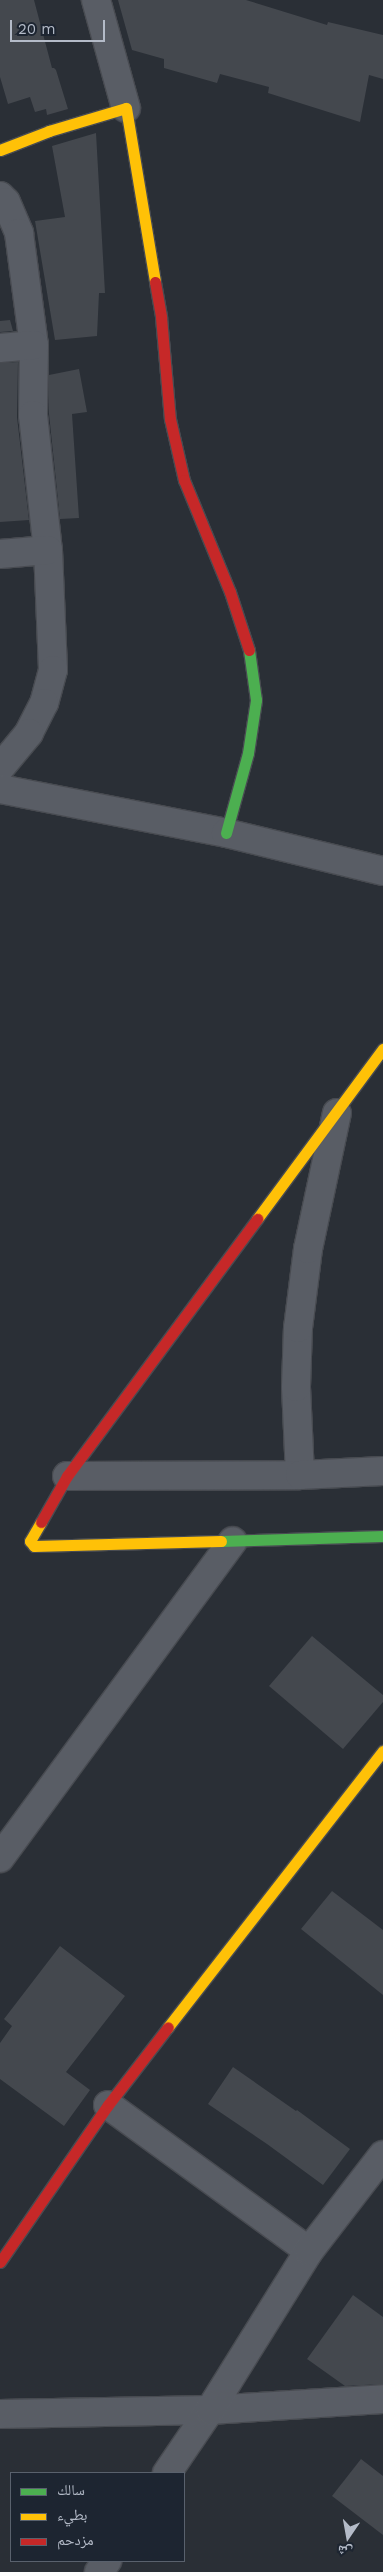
<!DOCTYPE html>
<meta charset="utf-8">
<style>
body{margin:0}
#map{position:relative;width:383px;height:2572px;overflow:hidden;background:#2a2f36;font-family:"Work Sans","Noto Naskh Arabic",sans-serif}
div>[style]{position:absolute}
.building>*{inset:0;background:#44484e}
.roads{filter:drop-shadow(1px 0 #484b51) drop-shadow(-1px 0 #484b51) drop-shadow(0 1px #484b51) drop-shadow(0 -1px #484b51)}
.street>*{height:28px;margin:-14px;padding:0 14px;transform-origin:14px;border-radius:14px;background:#595d65}
.fast>*{height:11px;margin:-5.5px;padding:0 5.5px;transform-origin:5.5px;border-radius:5.5px;background:#4caf50}
.slow>*{height:11px;margin:-5.5px;padding:0 5.5px;transform-origin:5.5px;border-radius:5.5px;background:#ffc107}
.jam>*{height:11px;margin:-5.5px;padding:0 5.5px;transform-origin:5.5px;border-radius:5.5px;background:#c62828}
span{translate:-50% -50%;white-space:nowrap;text-align:center;line-height:1.15;-webkit-text-stroke:4.5px #1d2531;paint-order:stroke}
.legend{position:absolute;left:10px;top:2472px;width:175px;height:90px;box-sizing:border-box;background:#1d2531;border:1px solid #59616d;margin:0;padding:6px 9px;list-style:none;font-size:15px;color:#b4bbc8}
.legend li{display:flex;align-items:center;gap:10px;height:25px}
.legend b{width:25px;border:1px solid #59616d}
.north{position:absolute;left:323px;top:2512px;width:50px;height:50px;-webkit-text-stroke:4px #1d2531;paint-order:stroke;rotate:192deg;font-size:14px;font-weight:700;line-height:20px;text-align:center;color:#b4bbc8}
.north::after{content:'';display:block;margin:auto;width:18px;height:22px;background:#b4bbc8;clip-path:polygon(50% 0,100% 100%,50% 72%,0 100%)}
.scale{position:absolute;left:10px;top:20px;width:95px;height:22px;box-sizing:border-box;border:2px solid #b4bbc8;border-top:0;padding-left:6px;font-size:15px;line-height:18px;white-space:nowrap;color:#b4bbc8;-webkit-text-stroke:4px #1d2531;paint-order:stroke}
</style>
<div id="map">
<div class="building">
<i style="clip-path:polygon(0 0,34px 0,52px 68px,54px 68px,56px 70px,68px 109px,47px 115px,46px 109px,35px 112px,30px 97px,8px 104px,0 77px)"></i>
<i style="clip-path:polygon(118px 0,246px 0,327px 25px,328px 22px,383px 35px,383px 79px,369px 75px,360px 122px,268px 93px,269px 87px,220px 74px,217px 83px,164px 68px,164px 59px,132px 50px)"></i>
<i style="clip-path:polygon(96px 133px,105px 293px,99px 293px,97px 336px,55px 340px,35px 221px,65px 217px,52px 146px)"></i>
<i style="clip-path:polygon(10px 320px,13px 331px,0 332px,0 321px)"></i>
<i style="clip-path:polygon(18px 362px,17px 417px,29px 520px,0 522px,0 363px)"></i>
<i style="clip-path:polygon(79px 369px,87px 412px,72px 414px,79px 518px,60px 519px,49px 414px,49px 375px)"></i>
<i style="clip-path:polygon(312px 1636px,383px 1695px,383px 1702px,343px 1749px,269px 1686px)"></i>
<i style="clip-path:polygon(332px 1891px,383px 1930px,383px 1995px,301px 1929px)"></i>
<i style="clip-path:polygon(60px 1946px,125px 1996px,66px 2072px,90px 2090px,64px 2126px,0 2079px,0 2043px,12px 2026px,4px 2019px)"></i>
<i style="clip-path:polygon(233px 2067px,296px 2111px,297px 2110px,350px 2149px,323px 2185px,267px 2144px,208px 2104px)"></i>
<i style="clip-path:polygon(353px 2295px,383px 2317px,383px 2384px,345px 2386px,307px 2359px)"></i>
<i style="clip-path:polygon(361px 2459px,383px 2476px,383px 2535px,332px 2496px)"></i>
</div>
<div class="roads">
<div class="street">
<i style="left:96px;top:0;width:112px;rotate:74.5deg"></i>
<i style="left:0;top:196px;width:8px;rotate:45deg"></i>
<i style="left:6px;top:202px;width:34px;rotate:67deg"></i>
<i style="left:19px;top:233px;width:113px;rotate:82.4deg"></i>
<i style="left:34px;top:345px;width:70px;rotate:90.8deg"></i>
<i style="left:33px;top:415px;width:136px;rotate:83.7deg"></i>
<i style="left:48px;top:550px;width:120px;rotate:87.6deg"></i>
<i style="left:53px;top:670px;width:34px;rotate:105deg"></i>
<i style="left:44px;top:703px;width:34px;rotate:117deg"></i>
<i style="left:29px;top:733px;width:45px;rotate:129.6deg"></i>
<i style="left:0;top:348px;width:34px;rotate:-5deg"></i>
<i style="left:0;top:554px;width:48px;rotate:-4.8deg"></i>
<i style="left:0;top:789px;width:230px;rotate:11deg"></i>
<i style="left:226px;top:833px;width:162px;rotate:13.6deg"></i>
<i style="left:300px;top:1475px;width:88px;rotate:-92.6deg"></i>
<i style="left:296px;top:1387px;width:59px;rotate:-88.1deg"></i>
<i style="left:298px;top:1328px;width:80px;rotate:-82.8deg"></i>
<i style="left:308px;top:1249px;width:139px;rotate:-78deg"></i>
<i style="left:67px;top:1476px;width:233px;rotate:-0.2deg"></i>
<i style="left:300px;top:1475px;width:83px;rotate:-2.8deg"></i>
<i style="left:0;top:1858px;width:393px;rotate:-53.7deg"></i>
<i style="left:108px;top:2105px;width:248px;rotate:36deg"></i>
<i style="left:0;top:2414px;width:210px;rotate:-1.1deg"></i>
<i style="left:210px;top:2410px;width:173px;rotate:-3.6deg"></i>
<i style="left:167px;top:2473px;width:76px;rotate:-55.7deg"></i>
<i style="left:210px;top:2410px;width:187px;rotate:-58.1deg"></i>
<i style="left:309px;top:2251px;width:121px;rotate:-52.4deg"></i>
<i style="left:99px;top:2572px;width:14px;rotate:-54deg"></i>
</div>
<div class="fast">
<i style="left:226px;top:833px;width:83px;rotate:-74.6deg"></i>
<i style="left:248px;top:753px;width:54px;rotate:-81.4deg"></i>
<i style="left:256px;top:700px;width:50px;rotate:-98deg"></i>
<i style="left:221px;top:1541px;width:162px;rotate:-1.8deg"></i>
</div>
<div class="slow">
<i style="left:0;top:150px;width:53px;rotate:-21.2deg"></i>
<i style="left:49px;top:131px;width:80px;rotate:-16.6deg"></i>
<i style="left:126px;top:108px;width:176px;rotate:80.5deg"></i>
<i style="left:257px;top:1219px;width:212px;rotate:-53.5deg"></i>
<i style="left:41px;top:1522px;width:22px;rotate:120deg"></i>
<i style="left:30px;top:1541px;width:6px;rotate:51deg"></i>
<i style="left:34px;top:1546px;width:187px;rotate:-1.5deg"></i>
<i style="left:168px;top:2027px;width:350px;rotate:-52.1deg"></i>
</div>
<div class="jam">
<i style="left:155px;top:282px;width:36px;rotate:80deg"></i>
<i style="left:161px;top:317px;width:102px;rotate:85deg"></i>
<i style="left:170px;top:419px;width:63px;rotate:77.1deg"></i>
<i style="left:184px;top:480px;width:121px;rotate:67.7deg"></i>
<i style="left:230px;top:592px;width:61px;rotate:71.9deg"></i>
<i style="left:41px;top:1522px;width:53px;rotate:-60.5deg"></i>
<i style="left:67px;top:1476px;width:320px;rotate:-53.5deg"></i>
<i style="left:0;top:2262px;width:191px;rotate:-55.5deg"></i>
<i style="left:108px;top:2105px;width:98px;rotate:-52.4deg"></i>
</div>
</div>
<ul class="legend">
<li><b style="height:6px;background:#4caf50"></b>سالك</li>
<li><b style="height:6px;background:#ffc107"></b>بطيء</li>
<li><b style="height:6px;background:#c62828"></b>مزدحم</li>
</ul>
<div class="north">ش</div>
<div class="scale">20 m</div>
</div>
